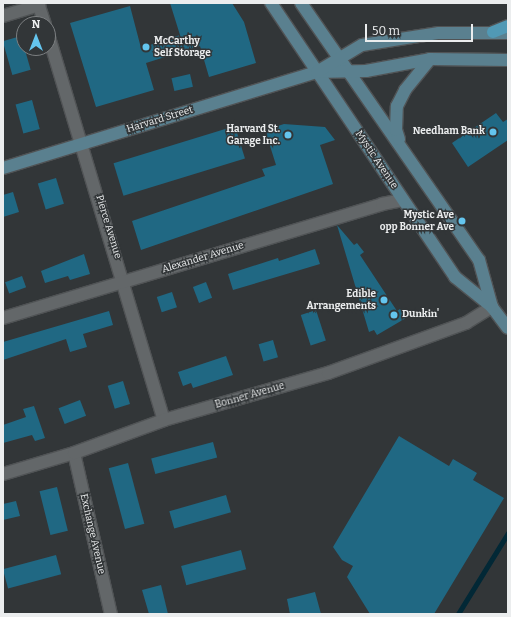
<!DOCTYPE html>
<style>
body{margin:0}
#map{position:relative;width:511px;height:617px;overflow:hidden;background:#323638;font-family:Bitter,serif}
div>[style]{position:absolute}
.stream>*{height:4.5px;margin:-2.25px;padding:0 2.25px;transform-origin:2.25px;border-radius:2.25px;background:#022836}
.building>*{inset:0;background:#206883;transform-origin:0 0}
.roads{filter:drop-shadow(1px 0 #505355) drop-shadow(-1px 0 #505355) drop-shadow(0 1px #505355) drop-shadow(0 -1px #505355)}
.street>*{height:12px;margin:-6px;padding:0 6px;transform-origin:6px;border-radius:6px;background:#636769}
.secondary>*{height:12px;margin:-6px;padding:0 6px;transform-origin:6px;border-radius:6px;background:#5a808f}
.primary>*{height:12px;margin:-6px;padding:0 6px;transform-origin:6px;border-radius:6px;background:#5199b5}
.dots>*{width:11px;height:11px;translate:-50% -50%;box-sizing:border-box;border:2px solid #323638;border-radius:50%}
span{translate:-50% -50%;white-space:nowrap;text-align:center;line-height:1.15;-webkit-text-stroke:3px #323638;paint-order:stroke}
.poi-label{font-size:10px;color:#ebedee;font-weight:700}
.left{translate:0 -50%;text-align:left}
.right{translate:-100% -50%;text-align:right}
.street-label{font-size:10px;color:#ebedee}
.frame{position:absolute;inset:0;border:4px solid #ebedee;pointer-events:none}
.north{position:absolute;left:16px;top:16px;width:40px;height:40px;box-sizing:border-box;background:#323638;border:1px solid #7c7f81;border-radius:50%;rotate:0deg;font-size:11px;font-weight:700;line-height:16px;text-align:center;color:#ebedee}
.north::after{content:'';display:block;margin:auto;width:14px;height:18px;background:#64c5ee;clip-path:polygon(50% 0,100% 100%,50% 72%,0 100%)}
.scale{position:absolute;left:365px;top:24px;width:108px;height:18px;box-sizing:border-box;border:2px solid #ebedee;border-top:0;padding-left:5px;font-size:12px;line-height:14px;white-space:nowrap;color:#ebedee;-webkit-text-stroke:3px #323638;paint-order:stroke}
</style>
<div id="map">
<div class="stream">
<i style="left:458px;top:614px;width:95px;rotate:-58.3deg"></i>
</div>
<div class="building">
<i style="clip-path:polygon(170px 3px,232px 3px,244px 22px,256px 63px,209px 77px,200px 46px,146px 63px,154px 90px,96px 107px,70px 23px,130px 6px,141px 48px,180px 35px)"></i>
<i style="left:21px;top:36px;width:35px;height:19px;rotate:74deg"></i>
<i style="left:190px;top:74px;width:13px;height:19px;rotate:77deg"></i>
<i style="left:32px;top:100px;width:30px;height:17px;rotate:75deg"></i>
<i style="clip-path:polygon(496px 113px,503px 122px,508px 119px,508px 140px,468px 167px,452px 143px)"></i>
<i style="clip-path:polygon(284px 124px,325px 127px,335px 140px,320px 145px,333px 184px,141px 250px,132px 221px,265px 176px,262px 169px,276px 165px,265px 130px)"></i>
<i style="left:235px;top:126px;width:34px;height:127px;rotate:73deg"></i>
<i style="left:56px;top:178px;width:27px;height:19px;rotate:73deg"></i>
<i style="clip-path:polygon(13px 192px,19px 212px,3px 217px,3px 195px)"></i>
<i style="clip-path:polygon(337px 225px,354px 245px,357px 243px,364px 252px,360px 255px,397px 311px,400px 309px,406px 318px,377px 335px,374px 330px,369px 332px)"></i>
<i style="clip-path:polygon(315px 249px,320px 264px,233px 290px,228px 274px,278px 258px,279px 261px)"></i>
<i style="clip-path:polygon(84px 254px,90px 274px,70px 280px,68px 276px,45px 283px,41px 271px)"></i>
<i style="left:22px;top:276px;width:12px;height:18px;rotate:70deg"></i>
<i style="left:206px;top:282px;width:17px;height:14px;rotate:69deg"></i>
<i style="left:172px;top:292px;width:16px;height:16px;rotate:72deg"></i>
<i style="left:316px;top:310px;width:32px;height:16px;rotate:72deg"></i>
<i style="clip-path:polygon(109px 311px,113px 325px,83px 334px,87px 347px,70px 352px,66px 339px,3px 360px,3px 342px)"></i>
<i style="left:273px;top:340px;width:18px;height:15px;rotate:74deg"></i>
<i style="clip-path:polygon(226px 356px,233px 375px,193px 388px,191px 383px,183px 386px,178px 372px)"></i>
<i style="left:123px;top:381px;width:24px;height:16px;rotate:73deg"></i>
<i style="left:80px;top:400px;width:17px;height:23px;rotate:69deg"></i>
<i style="clip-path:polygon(34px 406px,45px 438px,35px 441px,32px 435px,3px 443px,3px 425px,26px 417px,23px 409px)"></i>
<i style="clip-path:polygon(399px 436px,449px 466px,453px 459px,477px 473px,473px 480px,504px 498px,434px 614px,370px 614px,347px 577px,353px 566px,342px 560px,333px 547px)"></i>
<i style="left:213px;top:442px;width:16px;height:64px;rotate:75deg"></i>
<i style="left:128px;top:463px;width:63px;height:20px;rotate:75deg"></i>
<i style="left:57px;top:487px;width:45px;height:18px;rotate:76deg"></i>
<i style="left:226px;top:495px;width:18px;height:59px;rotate:74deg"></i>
<i style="clip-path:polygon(16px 501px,20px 516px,3px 520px,3px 504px)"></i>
<i style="left:241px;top:550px;width:20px;height:62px;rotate:75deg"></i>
<i style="left:56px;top:555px;width:20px;height:55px;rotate:75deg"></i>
<i style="clip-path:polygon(161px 585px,168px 614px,149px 614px,142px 590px)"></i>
<i style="clip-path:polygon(315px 592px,321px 614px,290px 614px,287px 599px)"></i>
</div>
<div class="roads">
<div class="street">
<i style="left:38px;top:3px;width:22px;rotate:72deg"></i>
<i style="left:3px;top:16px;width:38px;rotate:-17deg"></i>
<i style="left:48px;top:34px;width:403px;rotate:73.3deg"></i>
<i style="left:3px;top:318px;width:396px;rotate:-16.7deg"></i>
<i style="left:382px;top:204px;width:21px;rotate:-11deg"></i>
<i style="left:74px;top:453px;width:165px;rotate:77.1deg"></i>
<i style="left:3px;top:474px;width:74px;rotate:-16.5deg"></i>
<i style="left:74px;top:453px;width:96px;rotate:-20.1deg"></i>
<i style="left:164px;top:420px;width:171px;rotate:-16deg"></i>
<i style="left:328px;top:373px;width:147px;rotate:-19.9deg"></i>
<i style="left:466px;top:323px;width:31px;rotate:-32deg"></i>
</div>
<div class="secondary">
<i style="left:271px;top:3px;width:330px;rotate:56.1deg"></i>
<i style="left:455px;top:277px;width:48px;rotate:39deg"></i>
<i style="left:492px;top:307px;width:26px;rotate:53deg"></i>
<i style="left:301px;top:3px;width:313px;rotate:55.3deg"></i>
<i style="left:479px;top:260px;width:49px;rotate:74.5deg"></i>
<i style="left:318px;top:72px;width:48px;rotate:-1.2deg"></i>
<i style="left:366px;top:71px;width:65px;rotate:-10.6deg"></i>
<i style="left:430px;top:59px;width:78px;rotate:0.7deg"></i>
<i style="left:399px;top:139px;width:9px;rotate:-108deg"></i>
<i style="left:396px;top:130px;width:24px;rotate:-88deg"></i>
<i style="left:397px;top:106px;width:18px;rotate:-63deg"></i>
<i style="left:405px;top:90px;width:40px;rotate:-51deg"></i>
<i style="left:3px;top:168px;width:328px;rotate:-17deg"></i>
<i style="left:317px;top:72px;width:52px;rotate:-31deg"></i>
<i style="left:362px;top:45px;width:78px;rotate:-8.9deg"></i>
<i style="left:439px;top:33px;width:69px"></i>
</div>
<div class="primary">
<i style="left:493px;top:32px;width:16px;rotate:-22deg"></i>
</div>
</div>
<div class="dots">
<i style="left:146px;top:47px;background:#64c5ee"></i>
<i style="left:493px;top:132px;background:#64c5ee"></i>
<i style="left:288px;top:135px;background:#64c5ee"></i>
<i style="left:462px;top:221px;background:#64c5ee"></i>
<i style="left:384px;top:300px;background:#64c5ee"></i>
<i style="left:394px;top:315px;background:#64c5ee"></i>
</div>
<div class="poi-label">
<span class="left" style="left:154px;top:47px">McCarthy<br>Self Storage</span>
<span class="right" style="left:280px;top:135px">Harvard St.<br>Garage Inc.</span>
<span class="right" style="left:485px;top:132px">Needham Bank</span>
<span class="right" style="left:454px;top:221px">Mystic Ave<br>opp Bonner Ave</span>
<span class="right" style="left:376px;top:300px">Edible<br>Arrangements</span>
<span class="left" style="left:402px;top:315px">Dunkin'</span>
</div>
<div class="street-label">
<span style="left:160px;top:120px;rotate:-17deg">Harvard Street</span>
<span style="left:376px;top:160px;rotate:56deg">Mystic Avenue</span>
<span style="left:108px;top:227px;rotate:73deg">Pierce Avenue</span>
<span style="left:203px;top:258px;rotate:-17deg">Alexander Avenue</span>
<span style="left:250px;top:396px;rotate:-16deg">Bonner Avenue</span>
<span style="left:92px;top:534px;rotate:77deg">Exchange Avenue</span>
</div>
<div class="frame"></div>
<div class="north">N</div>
<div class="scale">50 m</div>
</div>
